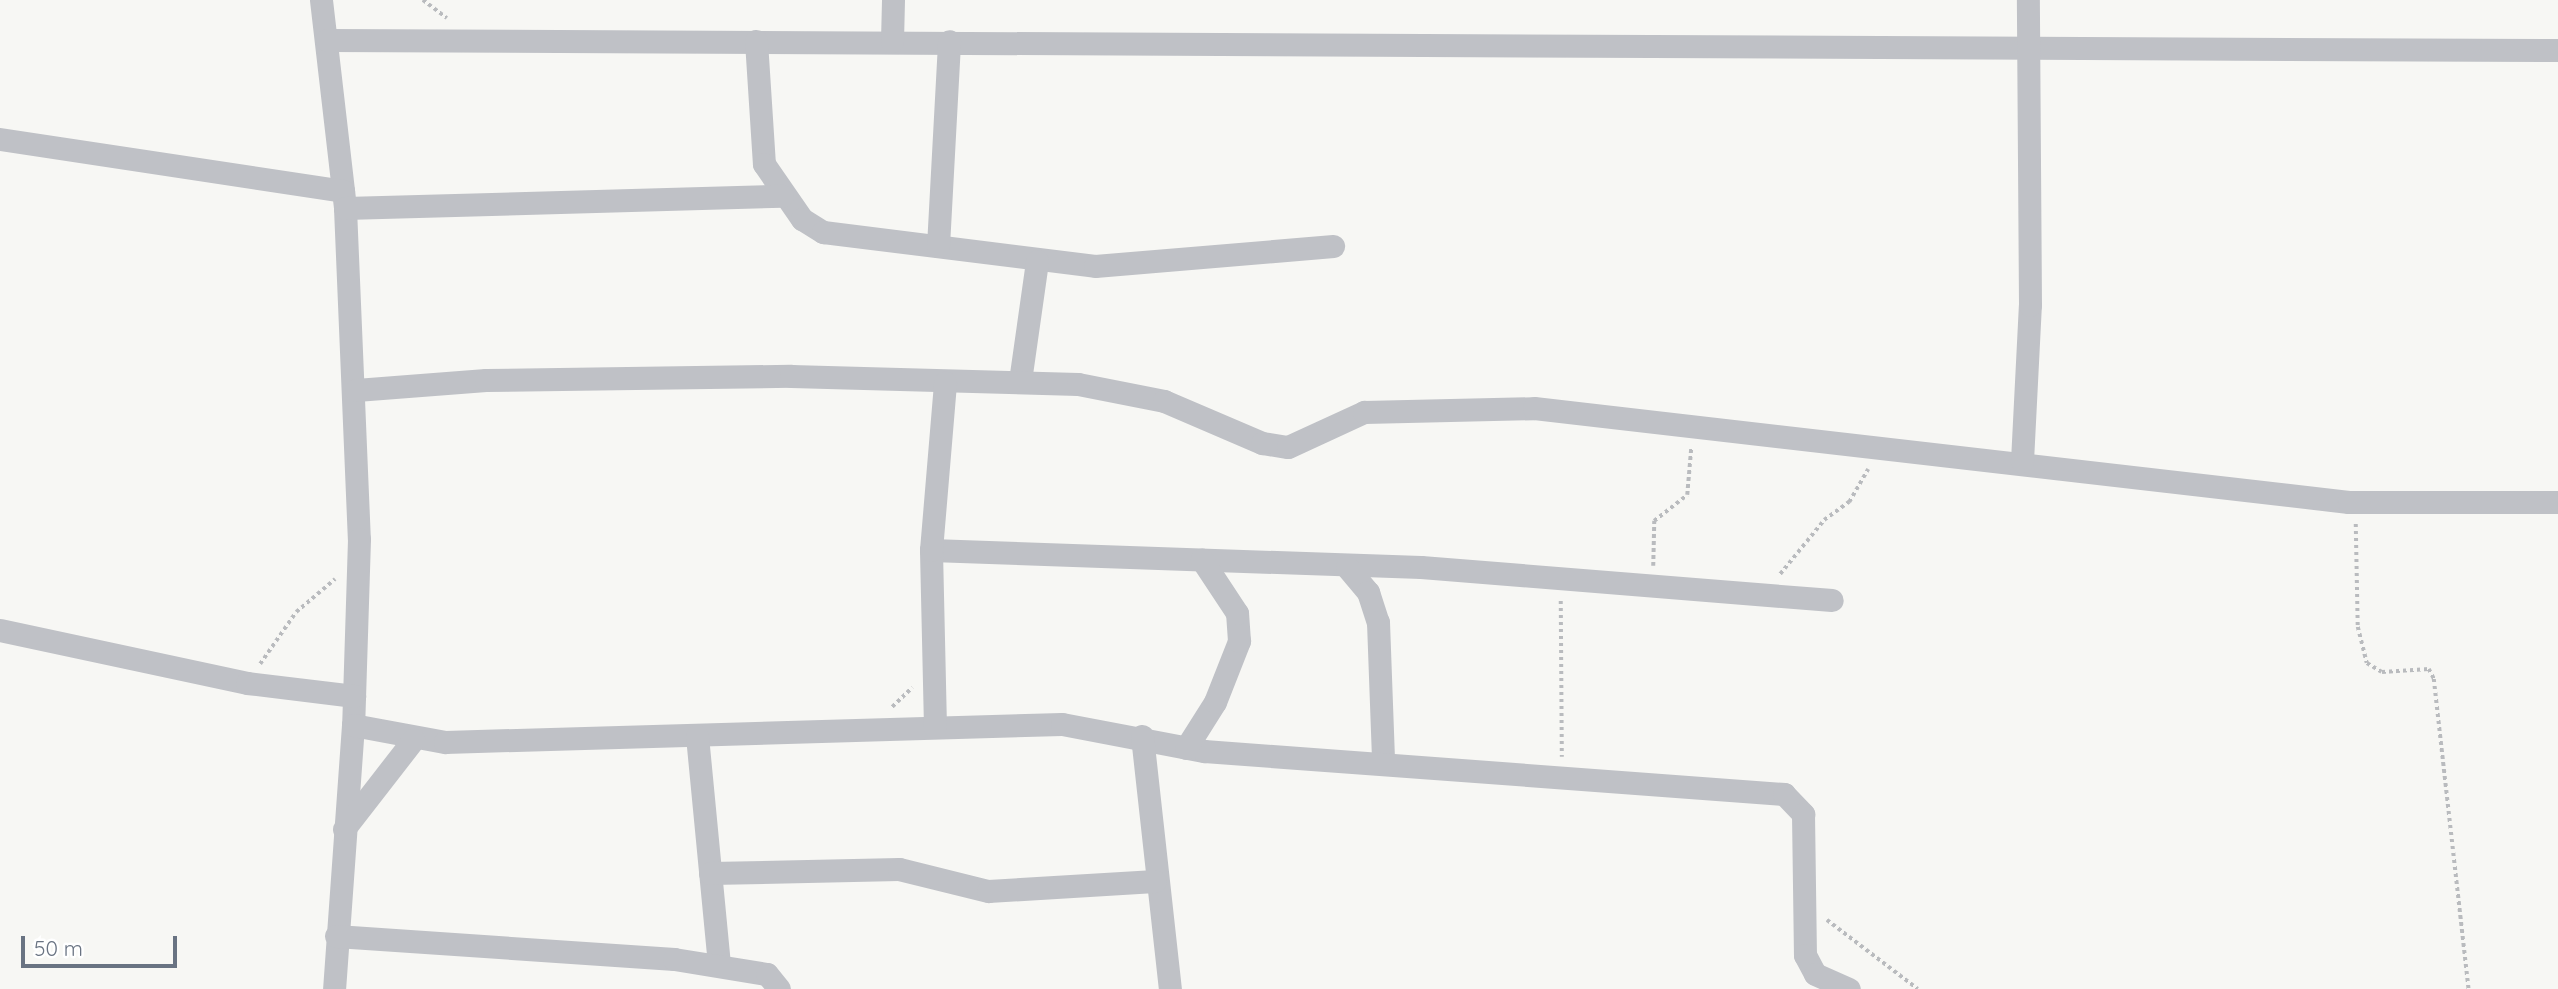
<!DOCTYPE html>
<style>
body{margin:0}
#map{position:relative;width:2558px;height:989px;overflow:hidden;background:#f7f7f4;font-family:Quicksand,sans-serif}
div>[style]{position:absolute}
.path>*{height:3.5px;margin-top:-1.75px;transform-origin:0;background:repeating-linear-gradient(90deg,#b9bbbe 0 3.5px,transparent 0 7px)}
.minor>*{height:23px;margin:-11.5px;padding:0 11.5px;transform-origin:11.5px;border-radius:11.5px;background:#bfc1c6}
span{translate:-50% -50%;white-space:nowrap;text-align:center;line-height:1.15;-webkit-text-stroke:7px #fff;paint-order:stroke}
.scale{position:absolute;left:21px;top:936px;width:156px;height:32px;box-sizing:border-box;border:4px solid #697382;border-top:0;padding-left:9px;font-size:21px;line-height:24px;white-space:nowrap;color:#697382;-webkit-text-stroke:5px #fff;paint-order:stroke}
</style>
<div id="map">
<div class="path">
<i style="left:423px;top:0;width:30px;rotate:37deg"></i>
<i style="left:2356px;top:524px;width:103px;rotate:88.9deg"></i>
<i style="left:2358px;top:627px;width:37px;rotate:76deg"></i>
<i style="left:2367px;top:663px;width:17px;rotate:31deg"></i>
<i style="left:2382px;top:672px;width:47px;rotate:-3.7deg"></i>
<i style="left:2429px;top:669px;width:11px;rotate:63deg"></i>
<i style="left:2434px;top:679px;width:312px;rotate:83.6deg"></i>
<i style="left:1653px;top:566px;width:45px;rotate:-88.7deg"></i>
<i style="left:1654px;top:521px;width:42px;rotate:-38.2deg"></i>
<i style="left:1687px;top:495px;width:47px;rotate:-85.1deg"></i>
<i style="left:1780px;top:574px;width:70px;rotate:-50.8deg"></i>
<i style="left:1824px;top:520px;width:31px;rotate:-36deg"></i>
<i style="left:1849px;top:502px;width:38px;rotate:-60deg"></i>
<i style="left:1561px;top:601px;width:156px;rotate:89.6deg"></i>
<i style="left:260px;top:664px;width:63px;rotate:-55.3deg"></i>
<i style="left:296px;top:612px;width:51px;rotate:-40.2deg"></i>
<i style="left:892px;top:707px;width:28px;rotate:-44deg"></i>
<i style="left:1827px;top:920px;width:114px;rotate:37.2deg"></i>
</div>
<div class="minor">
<i style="left:321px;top:0;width:209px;rotate:83.4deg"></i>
<i style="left:345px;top:208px;width:331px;rotate:87.6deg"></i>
<i style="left:359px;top:539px;width:186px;rotate:91.8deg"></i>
<i style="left:353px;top:725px;width:265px;rotate:94.1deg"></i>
<i style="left:327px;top:40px;width:2231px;rotate:0.26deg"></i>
<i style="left:756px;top:41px;width:123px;rotate:86.3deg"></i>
<i style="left:764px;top:164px;width:67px;rotate:55.4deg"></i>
<i style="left:802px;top:219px;width:25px;rotate:32deg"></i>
<i style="left:823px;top:232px;width:274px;rotate:7.1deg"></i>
<i style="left:1095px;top:266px;width:239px;rotate:-4.8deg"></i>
<i style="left:892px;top:41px;width:41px;rotate:-88.6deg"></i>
<i style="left:0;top:139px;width:347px;rotate:8.6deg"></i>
<i style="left:345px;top:208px;width:437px;rotate:-1.6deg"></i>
<i style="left:938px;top:246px;width:205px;rotate:-86.9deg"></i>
<i style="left:1020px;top:381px;width:121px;rotate:-81.9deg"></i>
<i style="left:356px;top:390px;width:130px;rotate:-4.4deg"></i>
<i style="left:486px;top:380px;width:305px;rotate:-0.8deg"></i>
<i style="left:791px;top:376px;width:287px;rotate:1.6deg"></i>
<i style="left:1078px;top:384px;width:88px;rotate:11.2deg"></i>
<i style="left:1164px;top:401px;width:107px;rotate:23.2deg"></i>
<i style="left:1262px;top:443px;width:26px;rotate:9deg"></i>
<i style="left:1288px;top:447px;width:84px;rotate:-24.7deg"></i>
<i style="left:1364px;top:412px;width:170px;rotate:-1.3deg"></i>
<i style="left:1534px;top:408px;width:820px;rotate:6.58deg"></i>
<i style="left:2349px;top:502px;width:209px"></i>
<i style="left:2022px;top:461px;width:156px;rotate:-87.1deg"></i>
<i style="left:2030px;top:305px;width:305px;rotate:-90.4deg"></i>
<i style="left:931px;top:550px;width:490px;rotate:2deg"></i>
<i style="left:1421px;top:567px;width:412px;rotate:4.6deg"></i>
<i style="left:1347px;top:567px;width:33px;rotate:50deg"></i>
<i style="left:1368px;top:592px;width:32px;rotate:72deg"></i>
<i style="left:1378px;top:622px;width:139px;rotate:87.9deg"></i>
<i style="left:0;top:630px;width:253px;rotate:12.1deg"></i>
<i style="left:247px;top:683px;width:108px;rotate:6.9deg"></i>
<i style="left:353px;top:725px;width:94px;rotate:10.5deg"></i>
<i style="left:445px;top:742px;width:617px;rotate:-1.67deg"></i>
<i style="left:1062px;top:724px;width:145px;rotate:10.8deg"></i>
<i style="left:1204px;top:751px;width:582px;rotate:4.24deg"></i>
<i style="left:1784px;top:794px;width:28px;rotate:46deg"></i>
<i style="left:1803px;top:814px;width:141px;rotate:89.2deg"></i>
<i style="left:1805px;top:955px;width:21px;rotate:62deg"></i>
<i style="left:1815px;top:974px;width:37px;rotate:24deg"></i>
<i style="left:935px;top:727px;width:177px;rotate:-91.3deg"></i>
<i style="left:931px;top:550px;width:168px;rotate:-85.2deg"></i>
<i style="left:697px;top:736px;width:230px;rotate:84.5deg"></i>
<i style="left:1142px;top:736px;width:255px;rotate:83.7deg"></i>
<i style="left:1186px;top:748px;width:54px;rotate:-57.8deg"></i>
<i style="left:1215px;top:702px;width:66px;rotate:-68.5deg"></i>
<i style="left:1239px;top:641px;width:28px;rotate:-94deg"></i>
<i style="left:1237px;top:613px;width:64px;rotate:-123.4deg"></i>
<i style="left:344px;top:829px;width:113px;rotate:-52.2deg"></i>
<i style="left:710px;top:873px;width:189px;rotate:-1.2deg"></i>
<i style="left:899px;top:869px;width:92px;rotate:13.9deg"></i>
<i style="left:988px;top:891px;width:167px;rotate:-3.4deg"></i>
<i style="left:336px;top:936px;width:339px;rotate:3.9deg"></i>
<i style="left:674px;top:959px;width:94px;rotate:9.2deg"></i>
<i style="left:767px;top:974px;width:19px;rotate:51deg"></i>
</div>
<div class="scale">50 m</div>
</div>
